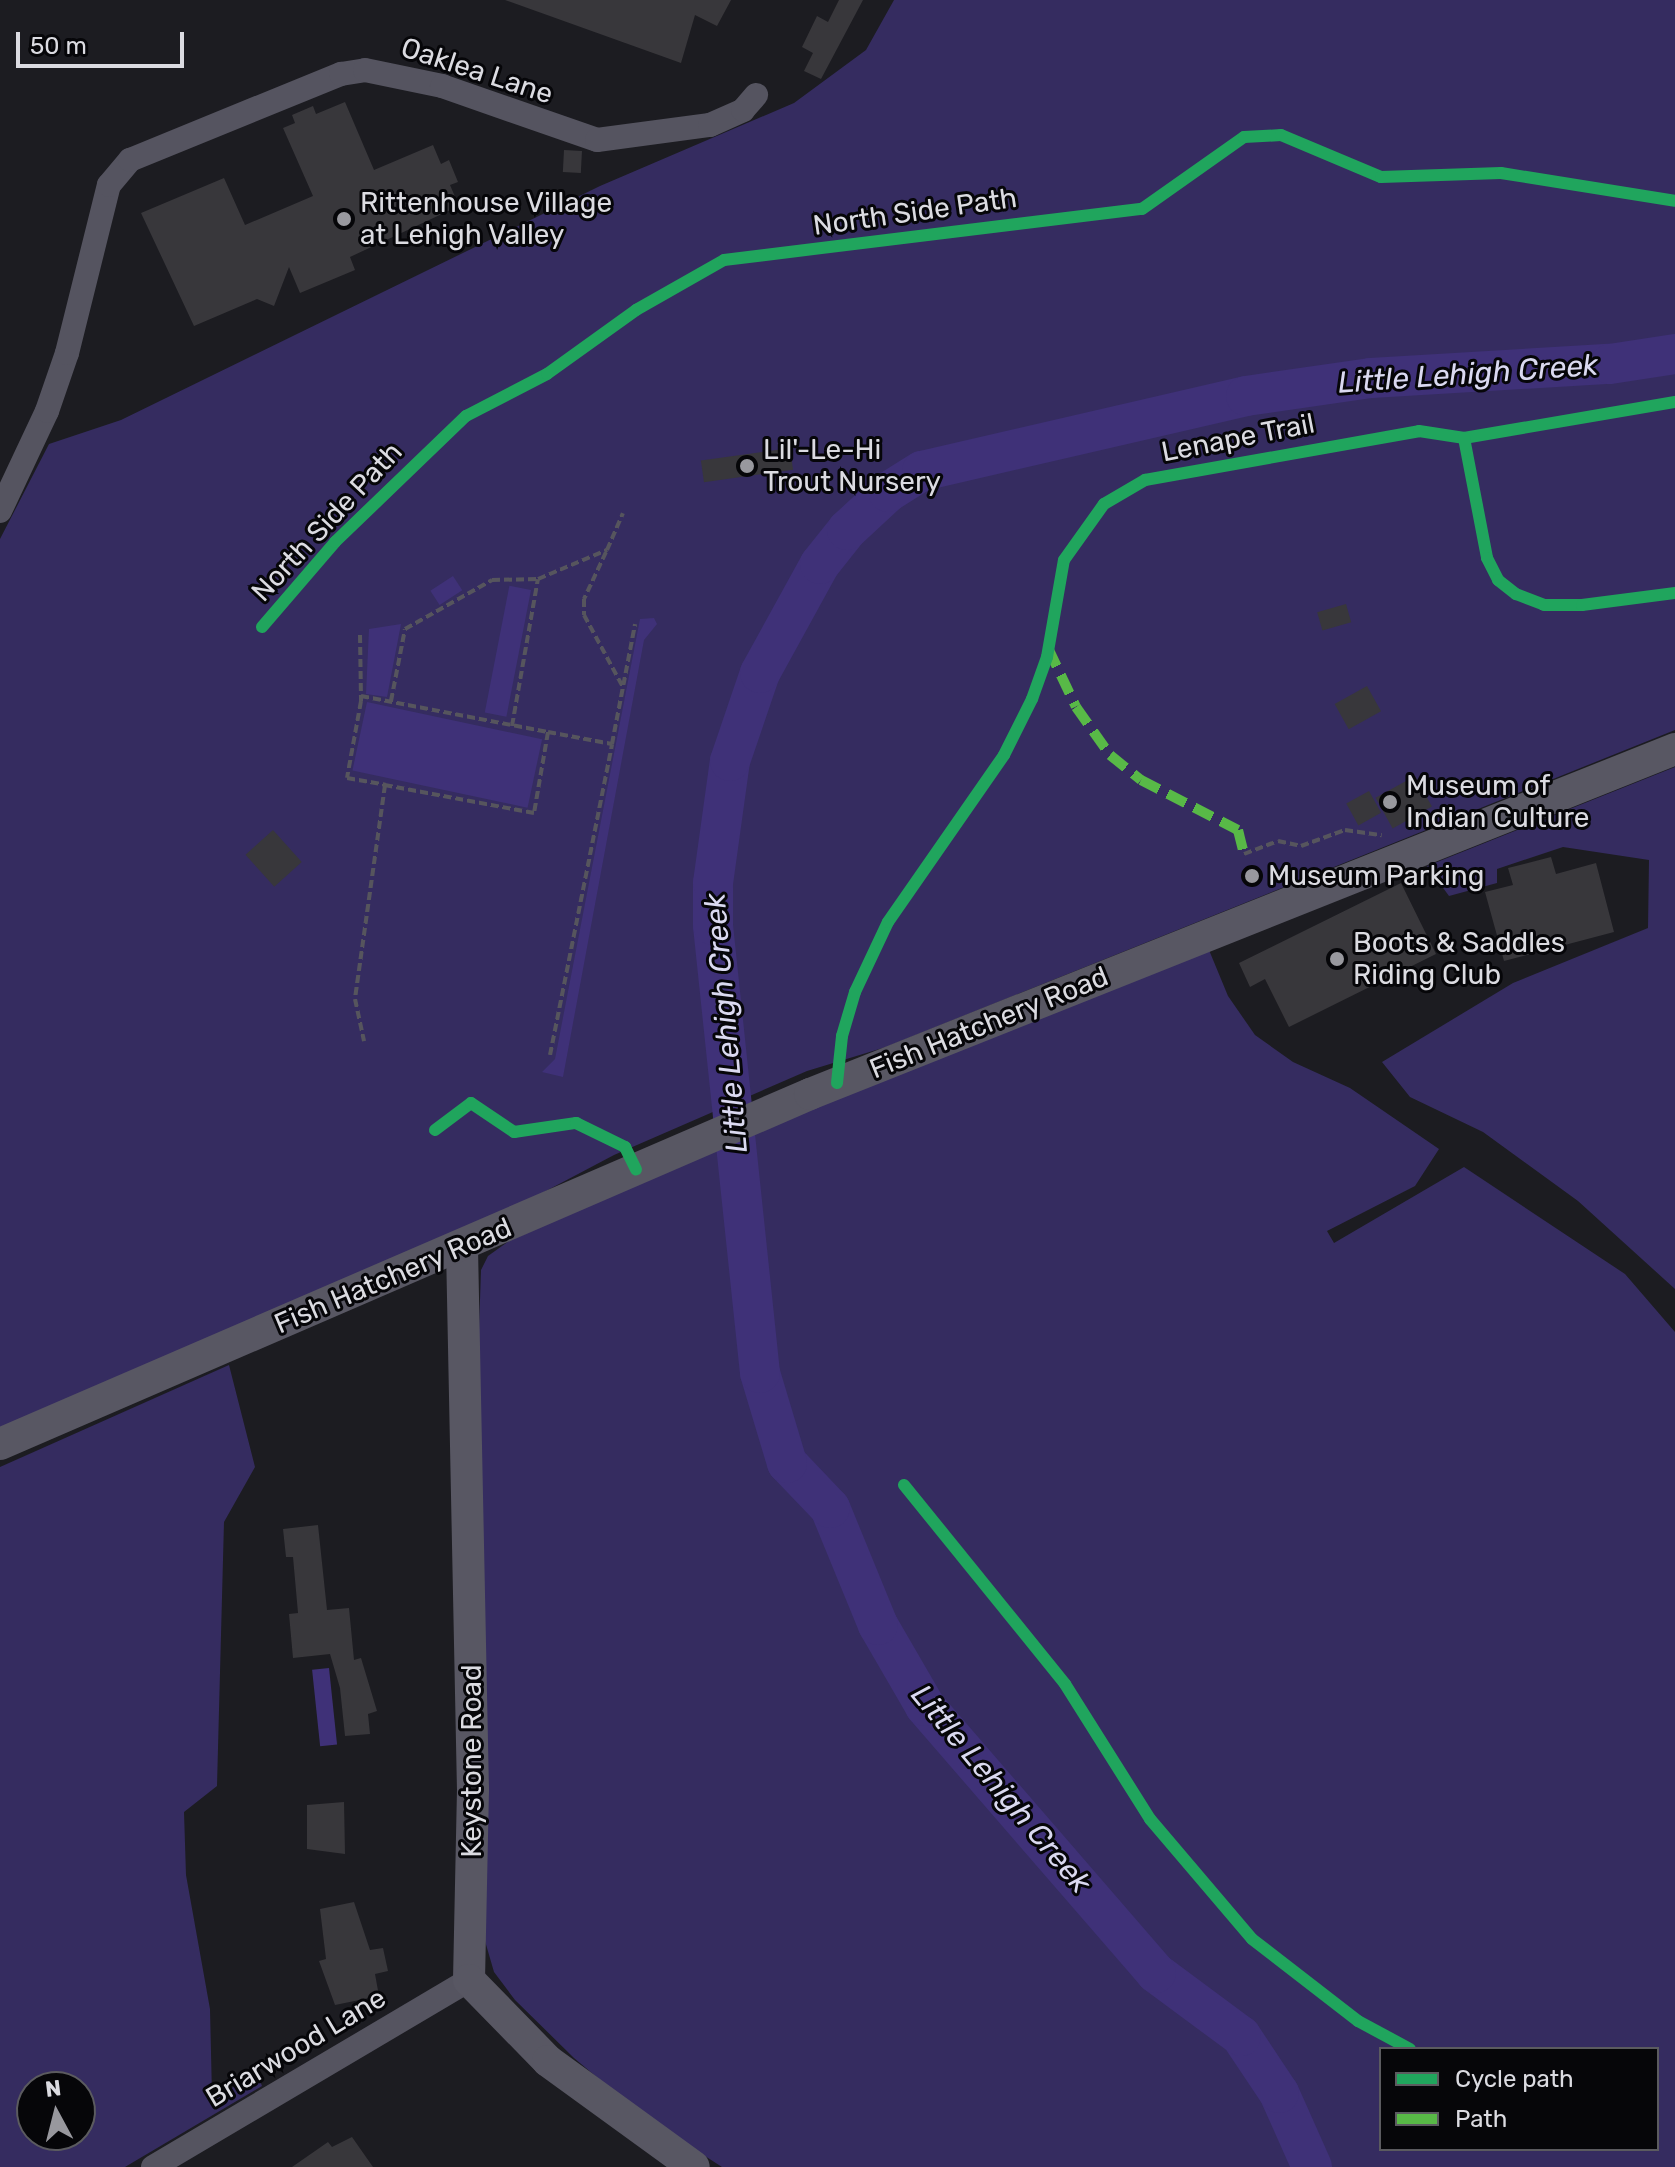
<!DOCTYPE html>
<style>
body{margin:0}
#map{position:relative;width:1675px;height:2167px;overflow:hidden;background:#1c1c21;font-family:Rubik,sans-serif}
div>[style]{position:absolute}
.green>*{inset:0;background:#352c60}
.water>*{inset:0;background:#3f3178;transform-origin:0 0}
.river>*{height:40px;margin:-20px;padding:0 20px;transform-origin:20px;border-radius:20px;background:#3f3178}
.building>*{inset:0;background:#38373b;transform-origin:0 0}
.path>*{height:4px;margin-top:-2px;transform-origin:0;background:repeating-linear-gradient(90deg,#56555d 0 8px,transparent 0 12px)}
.street>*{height:24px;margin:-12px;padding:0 12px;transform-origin:12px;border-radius:12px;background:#555460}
.secondary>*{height:32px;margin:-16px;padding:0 16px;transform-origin:16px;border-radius:16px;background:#585763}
.quiet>*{height:10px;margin-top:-5px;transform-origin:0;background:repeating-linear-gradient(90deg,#58b947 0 20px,transparent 0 30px)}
.cycleway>*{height:12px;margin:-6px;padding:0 6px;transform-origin:6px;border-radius:6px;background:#20a55d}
.dots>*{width:22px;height:22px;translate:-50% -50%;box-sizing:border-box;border:4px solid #060609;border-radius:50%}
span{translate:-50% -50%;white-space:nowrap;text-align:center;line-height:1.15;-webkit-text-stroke:6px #060609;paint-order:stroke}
.street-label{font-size:28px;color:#dbdbe1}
.poi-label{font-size:28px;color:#dbdbe1}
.left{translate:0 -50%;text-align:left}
.water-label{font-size:30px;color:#dad9f0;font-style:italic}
.legend{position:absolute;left:1379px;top:2047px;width:280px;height:104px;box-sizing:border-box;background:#060609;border:2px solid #5b5b5f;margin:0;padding:10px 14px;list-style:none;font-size:24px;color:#dbdbe1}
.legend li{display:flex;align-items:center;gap:16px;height:40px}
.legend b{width:40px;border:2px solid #5b5b5f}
.north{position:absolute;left:16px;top:2071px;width:80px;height:80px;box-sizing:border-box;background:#060609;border:2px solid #5b5b5f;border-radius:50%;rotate:353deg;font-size:22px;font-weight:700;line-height:32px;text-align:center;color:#dbdbe1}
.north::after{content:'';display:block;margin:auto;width:28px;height:36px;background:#98989e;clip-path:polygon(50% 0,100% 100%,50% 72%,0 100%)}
.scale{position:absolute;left:16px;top:32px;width:168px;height:36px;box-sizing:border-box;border:4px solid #dbdbe1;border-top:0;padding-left:10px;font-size:24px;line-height:28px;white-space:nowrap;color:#dbdbe1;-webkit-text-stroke:6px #060609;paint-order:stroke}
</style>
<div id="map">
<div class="green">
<i style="clip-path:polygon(894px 0,1675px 0,1675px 730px,886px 1047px,807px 1071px,614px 1155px,451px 1241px,0 1434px,0 539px,49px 444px,121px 420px,600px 186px,794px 103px,866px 50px)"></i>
<i style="clip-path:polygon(1675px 767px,1675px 1289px,1578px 1201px,1483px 1132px,1410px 1097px,1382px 1062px,1513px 983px,1648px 928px,1649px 860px,1563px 847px,1497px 869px,1497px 883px,1449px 896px,1427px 866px)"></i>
<i style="clip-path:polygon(evenodd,1209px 950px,1228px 996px,1255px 1035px,1293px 1062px,1350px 1088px,1439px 1149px,1415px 1186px,1327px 1231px,1334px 1243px,1464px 1167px,1625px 1274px,1675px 1332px,1675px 2167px,722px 2167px,643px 2116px,574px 2058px,515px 2000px,494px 1972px,485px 1941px,477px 1390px,481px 1270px,488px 1256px,509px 1241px,937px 1052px,1209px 950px,1381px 2049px,1657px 2049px,1657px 2149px,1381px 2149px,1381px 2049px)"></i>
<i style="clip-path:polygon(evenodd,229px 1365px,255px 1467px,224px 1522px,217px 1786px,184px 1812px,186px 1875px,210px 2009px,212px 2095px,259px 2078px,262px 2086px,125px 2167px,0 2167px,0 1467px,229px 1365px,32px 2087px,80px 2087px,80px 2135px,32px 2135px,32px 2087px)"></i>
</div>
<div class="water">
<i style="left:453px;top:576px;width:17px;height:27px;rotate:57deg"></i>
<i style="left:531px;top:590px;width:129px;height:22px;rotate:101deg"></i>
<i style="clip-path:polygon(654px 618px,657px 624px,644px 640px,563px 1077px,542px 1072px,555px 1059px,640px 619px)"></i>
<i style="clip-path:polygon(401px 624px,387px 697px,366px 694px,369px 629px)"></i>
<i style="left:367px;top:702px;width:179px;height:70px;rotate:12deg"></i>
<i style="left:329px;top:1668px;width:77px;height:17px;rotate:84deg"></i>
</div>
<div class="river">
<i style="left:1312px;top:2167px;width:81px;rotate:-114deg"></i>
<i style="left:1279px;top:2093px;width:69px;rotate:-123.7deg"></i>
<i style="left:1241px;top:2036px;width:106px;rotate:-143.5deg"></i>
<i style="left:1156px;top:1973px;width:353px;rotate:-130.9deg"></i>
<i style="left:925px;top:1706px;width:94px;rotate:-120.1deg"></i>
<i style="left:878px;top:1625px;width:126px;rotate:-112.3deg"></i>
<i style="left:830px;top:1508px;width:62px;rotate:-133.7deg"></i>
<i style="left:787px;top:1463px;width:94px;rotate:-106.7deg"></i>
<i style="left:760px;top:1373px;width:450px;rotate:-96deg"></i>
<i style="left:713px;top:925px;width:42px;rotate:-90deg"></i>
<i style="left:713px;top:883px;width:123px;rotate:-82.1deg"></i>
<i style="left:730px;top:761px;width:93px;rotate:-71.2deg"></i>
<i style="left:760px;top:673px;width:124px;rotate:-61.2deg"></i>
<i style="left:820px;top:564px;width:43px;rotate:-51.5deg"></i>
<i style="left:847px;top:530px;width:56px;rotate:-42.8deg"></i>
<i style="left:888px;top:492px;width:40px;rotate:-32deg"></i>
<i style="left:922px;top:471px;width:333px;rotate:-13deg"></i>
<i style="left:1246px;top:396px;width:126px;rotate:-8.2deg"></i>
<i style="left:1371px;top:378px;width:239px;rotate:-3.4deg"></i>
<i style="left:1610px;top:364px;width:66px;rotate:-8.7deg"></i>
</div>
<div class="building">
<i style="clip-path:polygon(505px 0,731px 0,717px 26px,695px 15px,681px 63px)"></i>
<i style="clip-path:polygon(839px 0,863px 0,821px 79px,804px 71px,813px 53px,802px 47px,817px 16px,828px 22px)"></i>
<i style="clip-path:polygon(345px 102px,374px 170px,433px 145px,441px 164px,449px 160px,458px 182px,450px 185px,459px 206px,350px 257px,355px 270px,300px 293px,289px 267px,274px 306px,257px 299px,194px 326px,141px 213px,224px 178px,245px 225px,313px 196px,283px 128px,295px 123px,292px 115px,313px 106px,316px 114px)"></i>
<i style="left:564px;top:150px;width:18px;height:22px;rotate:3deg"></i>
<i style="left:790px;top:448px;width:22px;height:90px;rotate:82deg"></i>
<i style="left:1346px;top:604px;width:19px;height:30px;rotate:74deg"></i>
<i style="left:1367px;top:686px;width:29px;height:37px;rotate:61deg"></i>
<i style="left:1415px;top:776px;width:35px;height:45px;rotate:61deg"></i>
<i style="left:1369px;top:791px;width:25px;height:26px;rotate:61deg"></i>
<i style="left:273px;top:830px;width:43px;height:37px;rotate:48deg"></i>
<i style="clip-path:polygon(1551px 857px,1556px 874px,1596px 863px,1614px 932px,1504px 961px,1485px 892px,1513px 885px,1508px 868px)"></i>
<i style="clip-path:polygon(1401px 883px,1436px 954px,1289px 1027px,1265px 979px,1250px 987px,1239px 963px)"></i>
<i style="clip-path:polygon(318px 1525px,327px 1610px,349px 1608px,354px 1660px,361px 1658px,377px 1711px,368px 1714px,370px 1734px,345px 1736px,340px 1688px,330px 1654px,293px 1658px,289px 1614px,298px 1613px,293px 1557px,286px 1557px,283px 1529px)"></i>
<i style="clip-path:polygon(344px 1802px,345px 1854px,307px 1849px,307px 1805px)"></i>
<i style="clip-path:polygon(354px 1902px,370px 1950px,383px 1948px,388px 1971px,375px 1974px,379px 1996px,335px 2005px,319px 1961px,326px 1959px,320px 1909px)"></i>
<i style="clip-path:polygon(352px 2137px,373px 2167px,292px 2167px,328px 2142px,332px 2147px)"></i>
</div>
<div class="path">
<i style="left:606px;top:552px;width:52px;rotate:115.1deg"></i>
<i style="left:584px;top:599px;width:16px;rotate:90deg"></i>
<i style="left:584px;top:615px;width:82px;rotate:61.6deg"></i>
<i style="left:360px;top:635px;width:66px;rotate:89.1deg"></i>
<i style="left:361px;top:701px;width:78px;rotate:100.3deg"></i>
<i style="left:347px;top:778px;width:39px;rotate:10deg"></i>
<i style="left:385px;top:785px;width:216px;rotate:98deg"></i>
<i style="left:355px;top:999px;width:43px;rotate:77.9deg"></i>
<i style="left:361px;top:696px;width:190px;rotate:10.9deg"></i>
<i style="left:548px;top:732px;width:82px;rotate:99.8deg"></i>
<i style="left:534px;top:813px;width:152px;rotate:-169.4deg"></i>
<i style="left:391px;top:701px;width:73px;rotate:-79deg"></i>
<i style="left:405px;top:629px;width:100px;rotate:-29.4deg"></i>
<i style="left:492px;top:580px;width:46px;rotate:-1.2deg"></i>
<i style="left:512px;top:726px;width:149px;rotate:-80deg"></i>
<i style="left:538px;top:579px;width:75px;rotate:-22.8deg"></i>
<i style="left:607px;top:550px;width:40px;rotate:-66.6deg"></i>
<i style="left:548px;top:732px;width:65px;rotate:10.6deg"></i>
<i style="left:612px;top:744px;width:122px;rotate:-79.1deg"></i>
<i style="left:1244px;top:854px;width:36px;rotate:-21deg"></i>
<i style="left:1278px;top:841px;width:24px;rotate:12deg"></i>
<i style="left:1301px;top:846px;width:47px;rotate:-20deg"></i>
<i style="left:1345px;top:830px;width:37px;rotate:8deg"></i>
<i style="left:550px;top:1055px;width:317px;rotate:-78.7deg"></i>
</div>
<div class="street">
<i style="left:0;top:511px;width:110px;rotate:-64.8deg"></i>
<i style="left:47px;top:411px;width:61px;rotate:-71deg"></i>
<i style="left:67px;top:353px;width:173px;rotate:-76deg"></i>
<i style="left:109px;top:185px;width:33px;rotate:-50deg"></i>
<i style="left:130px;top:160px;width:228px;rotate:-22.2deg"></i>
<i style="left:341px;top:74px;width:24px;rotate:-9deg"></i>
<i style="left:365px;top:70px;width:79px;rotate:11.7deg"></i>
<i style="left:442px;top:86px;width:164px;rotate:19.2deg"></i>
<i style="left:597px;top:140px;width:114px;rotate:-7.6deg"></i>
<i style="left:710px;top:125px;width:36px;rotate:-24deg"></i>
<i style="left:743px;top:110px;width:20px;rotate:-49deg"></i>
<i style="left:153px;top:2167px;width:367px;rotate:-30.6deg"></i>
</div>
<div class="secondary">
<i style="left:462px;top:1248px;width:541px;rotate:88.84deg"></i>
<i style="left:473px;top:1789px;width:191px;rotate:91.2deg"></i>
<i style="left:469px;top:1980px;width:113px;rotate:45.7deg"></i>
<i style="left:548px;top:2061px;width:180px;rotate:36deg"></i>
<i style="left:0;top:1444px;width:882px;rotate:-23.37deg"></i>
<i style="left:810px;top:1094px;width:931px;rotate:-21.74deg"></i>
</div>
<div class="quiet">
<i style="left:1048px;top:648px;width:65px;rotate:64.6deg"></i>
<i style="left:1076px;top:707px;width:59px;rotate:54.7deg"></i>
<i style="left:1110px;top:755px;width:40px;rotate:39deg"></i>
<i style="left:1141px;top:780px;width:109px;rotate:27.3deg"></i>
<i style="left:1238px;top:830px;width:25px;rotate:76deg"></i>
</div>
<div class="cycleway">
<i style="left:1464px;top:438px;width:214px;rotate:-9.7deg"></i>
<i style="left:262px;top:627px;width:112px;rotate:-49.3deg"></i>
<i style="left:335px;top:542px;width:182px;rotate:-43.9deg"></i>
<i style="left:466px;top:416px;width:91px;rotate:-27.4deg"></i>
<i style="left:547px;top:374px;width:110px;rotate:-35.7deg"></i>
<i style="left:636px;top:310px;width:101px;rotate:-29.6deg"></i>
<i style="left:724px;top:260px;width:421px;rotate:-7deg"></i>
<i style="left:1142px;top:209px;width:125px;rotate:-35.2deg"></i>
<i style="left:1244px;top:137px;width:37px;rotate:-3deg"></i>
<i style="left:1281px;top:135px;width:108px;rotate:22.8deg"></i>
<i style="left:1381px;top:177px;width:120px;rotate:-1.9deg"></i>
<i style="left:1501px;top:173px;width:176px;rotate:9.1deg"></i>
<i style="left:837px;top:1083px;width:47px;rotate:-83.9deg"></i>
<i style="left:842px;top:1036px;width:46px;rotate:-73.5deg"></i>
<i style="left:855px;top:992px;width:77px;rotate:-64.8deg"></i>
<i style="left:888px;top:922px;width:203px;rotate:-55.2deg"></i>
<i style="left:1004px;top:755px;width:63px;rotate:-63.4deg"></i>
<i style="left:1032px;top:699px;width:45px;rotate:-70.3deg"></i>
<i style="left:1047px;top:657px;width:98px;rotate:-80.1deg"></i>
<i style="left:1064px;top:560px;width:69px;rotate:-54.5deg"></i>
<i style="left:1104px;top:504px;width:48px;rotate:-30.3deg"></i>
<i style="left:1145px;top:480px;width:278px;rotate:-10.1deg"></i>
<i style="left:1419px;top:431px;width:46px;rotate:8.8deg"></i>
<i style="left:1464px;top:438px;width:122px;rotate:79.1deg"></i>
<i style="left:1487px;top:558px;width:25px;rotate:63deg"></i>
<i style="left:1498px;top:580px;width:23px;rotate:38deg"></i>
<i style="left:1516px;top:594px;width:30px;rotate:21deg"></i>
<i style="left:1544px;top:605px;width:38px"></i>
<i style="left:1582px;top:605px;width:94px;rotate:-7.4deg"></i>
<i style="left:435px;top:1130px;width:45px;rotate:-36.9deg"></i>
<i style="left:471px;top:1103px;width:52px;rotate:34deg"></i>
<i style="left:514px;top:1132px;width:63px;rotate:-8.3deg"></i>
<i style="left:576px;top:1123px;width:55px;rotate:26.1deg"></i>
<i style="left:625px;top:1147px;width:25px;rotate:64deg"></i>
<i style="left:904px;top:1485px;width:256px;rotate:51deg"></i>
<i style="left:1065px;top:1684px;width:160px;rotate:57.8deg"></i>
<i style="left:1150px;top:1819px;width:157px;rotate:49.6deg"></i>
<i style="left:1252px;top:1939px;width:134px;rotate:37.7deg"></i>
<i style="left:1358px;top:2021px;width:59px;rotate:28.3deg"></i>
</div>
<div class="dots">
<i style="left:344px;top:219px;background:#98989e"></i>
<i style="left:747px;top:466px;background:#98989e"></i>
<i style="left:1390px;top:802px;background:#98989e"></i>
<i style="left:1252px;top:876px;background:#98989e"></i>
<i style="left:1337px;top:959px;background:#98989e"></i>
</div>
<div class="street-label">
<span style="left:477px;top:71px;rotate:18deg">Oaklea Lane</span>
<span style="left:915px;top:212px;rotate:-8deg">North Side Path</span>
<span style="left:1238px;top:438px;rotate:-11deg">Lenape Trail</span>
<span style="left:327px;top:522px;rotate:-47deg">North Side Path</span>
<span style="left:989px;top:1023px;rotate:-22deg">Fish Hatchery Road</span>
<span style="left:393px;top:1276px;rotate:-23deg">Fish Hatchery Road</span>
<span style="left:472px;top:1761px;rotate:-90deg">Keystone Road</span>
<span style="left:296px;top:2048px;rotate:-31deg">Briarwood Lane</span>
</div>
<div class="poi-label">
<span class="left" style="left:360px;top:219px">Rittenhouse Village<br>at Lehigh Valley</span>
<span class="left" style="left:763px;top:466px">Lil'-Le-Hi<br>Trout Nursery</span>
<span class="left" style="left:1406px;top:802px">Museum of<br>Indian Culture</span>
<span class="left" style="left:1268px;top:876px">Museum Parking</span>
<span class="left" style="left:1353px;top:959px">Boots &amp; Saddles<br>Riding Club</span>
</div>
<div class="water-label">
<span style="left:1468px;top:374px;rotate:-4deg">Little Lehigh Creek</span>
<span style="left:726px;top:1023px;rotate:-95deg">Little Lehigh Creek</span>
<span style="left:1001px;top:1789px;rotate:50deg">Little Lehigh Creek</span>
</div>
<ul class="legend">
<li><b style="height:10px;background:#20a55d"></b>Cycle path</li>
<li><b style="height:10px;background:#58b947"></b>Path</li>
</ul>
<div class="north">N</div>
<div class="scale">50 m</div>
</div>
